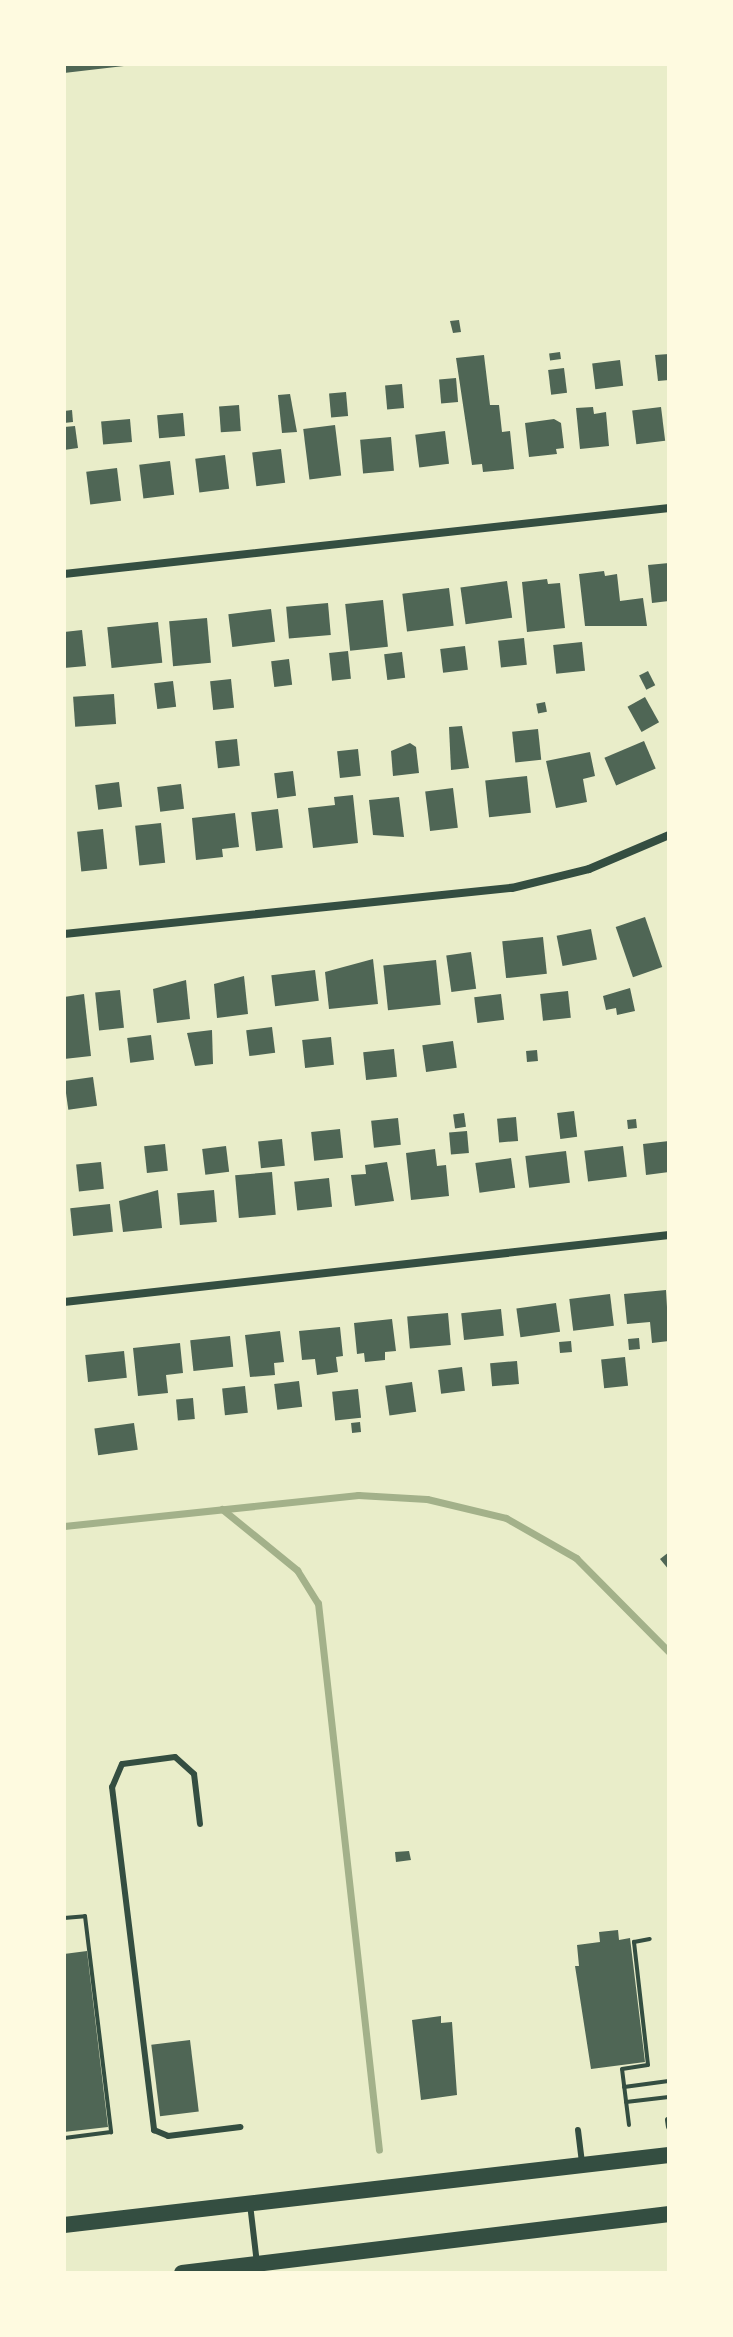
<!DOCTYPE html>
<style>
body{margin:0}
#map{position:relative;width:733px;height:2337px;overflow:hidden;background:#e9edc9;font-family:"Varela Round",sans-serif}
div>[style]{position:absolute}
.stream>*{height:7px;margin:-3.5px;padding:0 3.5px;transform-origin:3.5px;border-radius:3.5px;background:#a3b18a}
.building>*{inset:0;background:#4f6655;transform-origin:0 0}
.path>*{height:4px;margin:-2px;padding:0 2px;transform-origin:2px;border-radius:2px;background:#344e41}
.service>*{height:6px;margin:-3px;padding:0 3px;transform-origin:3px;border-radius:3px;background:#344e41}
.minor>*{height:8px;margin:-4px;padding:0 4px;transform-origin:4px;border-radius:4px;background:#344e41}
.secondary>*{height:16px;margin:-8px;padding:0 8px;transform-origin:8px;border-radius:8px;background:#344e41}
span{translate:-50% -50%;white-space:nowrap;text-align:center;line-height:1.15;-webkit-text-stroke:8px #fefae0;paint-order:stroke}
.frame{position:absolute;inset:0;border:66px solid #fefae0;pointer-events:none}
</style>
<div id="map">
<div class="stream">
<i style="left:222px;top:1509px;width:97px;rotate:39.1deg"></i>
<i style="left:297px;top:1570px;width:39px;rotate:58deg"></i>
<i style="left:318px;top:1603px;width:550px;rotate:83.64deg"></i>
<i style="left:64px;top:1526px;width:296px;rotate:-6deg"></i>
<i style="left:358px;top:1495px;width:69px;rotate:3.3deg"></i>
<i style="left:427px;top:1499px;width:81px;rotate:13.5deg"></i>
<i style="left:506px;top:1518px;width:81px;rotate:29.7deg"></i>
<i style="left:576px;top:1558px;width:132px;rotate:45.3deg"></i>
</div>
<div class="building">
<i style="clip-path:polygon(64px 64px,124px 64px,124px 66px,64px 73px)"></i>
<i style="clip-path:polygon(459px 320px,461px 332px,453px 333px,450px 321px)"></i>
<i style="left:560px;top:352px;width:7px;height:11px;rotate:82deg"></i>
<i style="clip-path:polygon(669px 354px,669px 380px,658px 381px,655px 355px)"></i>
<i style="clip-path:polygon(484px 355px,490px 405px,499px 405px,502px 432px,510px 431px,514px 469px,483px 472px,482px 464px,472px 465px,456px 358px)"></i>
<i style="left:620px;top:360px;width:26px;height:28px;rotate:83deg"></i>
<i style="left:564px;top:368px;width:25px;height:16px;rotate:83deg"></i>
<i style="left:456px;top:378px;width:24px;height:17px;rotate:85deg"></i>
<i style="left:402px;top:384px;width:24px;height:17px;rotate:85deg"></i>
<i style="left:346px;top:392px;width:24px;height:17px;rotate:85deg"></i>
<i style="clip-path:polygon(290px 394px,297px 432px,282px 433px,278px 395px)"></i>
<i style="left:239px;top:405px;width:26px;height:20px;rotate:86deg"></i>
<i style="clip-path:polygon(593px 407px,594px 414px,606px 412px,609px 446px,580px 449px,576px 408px)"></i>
<i style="left:661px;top:407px;width:34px;height:29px;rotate:83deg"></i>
<i style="clip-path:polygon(72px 410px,73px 422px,64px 423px,64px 411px)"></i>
<i style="left:183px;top:413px;width:23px;height:26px;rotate:85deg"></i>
<i style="left:130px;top:419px;width:23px;height:29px;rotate:85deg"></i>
<i style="clip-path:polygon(554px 419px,561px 423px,564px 448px,556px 449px,557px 454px,529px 457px,525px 423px)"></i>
<i style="left:335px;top:425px;width:51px;height:32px;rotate:83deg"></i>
<i style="clip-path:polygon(75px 426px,78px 448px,64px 450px,64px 427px)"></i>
<i style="left:445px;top:431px;width:33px;height:30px;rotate:83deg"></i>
<i style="left:391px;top:437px;width:34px;height:31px;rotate:85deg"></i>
<i style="left:281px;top:449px;width:34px;height:29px;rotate:83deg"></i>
<i style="left:225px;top:455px;width:34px;height:30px;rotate:83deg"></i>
<i style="left:170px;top:461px;width:34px;height:31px;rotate:83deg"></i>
<i style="left:117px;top:468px;width:33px;height:31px;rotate:83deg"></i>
<i style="clip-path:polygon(669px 563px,669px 601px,652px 603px,648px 565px)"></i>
<i style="clip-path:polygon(604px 571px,605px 576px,617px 574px,620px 601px,643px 598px,647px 626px,585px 626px,579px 574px)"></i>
<i style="clip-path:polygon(547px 579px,548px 584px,560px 583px,565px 628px,527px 632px,522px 582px)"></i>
<i style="left:507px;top:581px;width:37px;height:47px;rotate:82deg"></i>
<i style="left:449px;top:588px;width:38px;height:47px;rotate:83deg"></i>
<i style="left:383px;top:600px;width:47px;height:38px;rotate:84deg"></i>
<i style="left:328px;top:603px;width:32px;height:42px;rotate:85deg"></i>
<i style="left:271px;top:609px;width:33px;height:43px;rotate:83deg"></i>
<i style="left:207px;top:618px;width:45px;height:38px;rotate:85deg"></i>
<i style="left:158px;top:622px;width:41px;height:51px;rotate:84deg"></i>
<i style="clip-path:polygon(82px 630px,86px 666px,64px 668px,64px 632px)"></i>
<i style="left:524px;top:638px;width:27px;height:26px;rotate:84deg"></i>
<i style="left:582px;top:642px;width:29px;height:29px;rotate:84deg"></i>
<i style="left:465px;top:646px;width:24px;height:25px;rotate:83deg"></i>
<i style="left:348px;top:651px;width:28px;height:19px;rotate:84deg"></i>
<i style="left:402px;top:652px;width:26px;height:18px;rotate:83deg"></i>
<i style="left:289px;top:659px;width:26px;height:18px;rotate:83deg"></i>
<i style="left:648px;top:671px;width:16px;height:10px;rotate:63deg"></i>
<i style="left:231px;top:679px;width:29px;height:21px;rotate:84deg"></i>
<i style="left:173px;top:681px;width:26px;height:19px;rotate:83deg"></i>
<i style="left:114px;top:694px;width:30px;height:41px;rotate:86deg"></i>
<i style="left:645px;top:697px;width:29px;height:20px;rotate:61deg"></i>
<i style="left:545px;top:702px;width:10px;height:9px;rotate:79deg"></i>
<i style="clip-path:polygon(462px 726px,469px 768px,451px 770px,449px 727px)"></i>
<i style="left:538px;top:729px;width:31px;height:26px;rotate:84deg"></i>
<i style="left:237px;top:739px;width:27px;height:22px;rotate:84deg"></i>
<i style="left:644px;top:741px;width:30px;height:43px;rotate:67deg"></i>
<i style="clip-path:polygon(410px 743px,416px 747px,419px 773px,393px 776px,391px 751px)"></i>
<i style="left:358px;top:749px;width:27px;height:21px;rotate:84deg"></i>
<i style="clip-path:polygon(590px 752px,595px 776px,583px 779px,587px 802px,556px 808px,546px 761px)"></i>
<i style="left:293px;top:771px;width:25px;height:19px;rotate:83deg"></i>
<i style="left:527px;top:776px;width:37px;height:42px;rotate:84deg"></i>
<i style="left:119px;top:782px;width:25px;height:24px;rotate:83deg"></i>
<i style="left:181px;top:784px;width:25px;height:24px;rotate:83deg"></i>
<i style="left:453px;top:788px;width:40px;height:28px;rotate:83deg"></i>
<i style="clip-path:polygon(353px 795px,358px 843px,313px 848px,308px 808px,335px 805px,334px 797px)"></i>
<i style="clip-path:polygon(399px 797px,404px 837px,373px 835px,369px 800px)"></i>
<i style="left:278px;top:809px;width:39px;height:27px;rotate:83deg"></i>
<i style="clip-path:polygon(235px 813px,239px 847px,222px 849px,223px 857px,196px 860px,192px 818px)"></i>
<i style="left:161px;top:823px;width:40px;height:26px;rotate:84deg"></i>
<i style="left:103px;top:829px;width:40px;height:26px;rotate:84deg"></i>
<i style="left:645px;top:917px;width:53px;height:31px;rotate:71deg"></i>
<i style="left:591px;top:929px;width:31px;height:35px;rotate:79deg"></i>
<i style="left:543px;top:937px;width:37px;height:41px;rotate:84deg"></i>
<i style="left:471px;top:952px;width:37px;height:25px;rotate:82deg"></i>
<i style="clip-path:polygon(373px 959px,378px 1004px,329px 1009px,325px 972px)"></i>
<i style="left:436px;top:960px;width:45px;height:53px;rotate:84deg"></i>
<i style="left:315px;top:970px;width:31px;height:44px;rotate:83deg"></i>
<i style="clip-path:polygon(244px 976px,248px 1014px,217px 1018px,214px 984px)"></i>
<i style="clip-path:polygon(186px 980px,190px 1019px,157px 1023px,153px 989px)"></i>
<i style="clip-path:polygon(630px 988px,635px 1011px,617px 1015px,616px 1008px,606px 1010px,603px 996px)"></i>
<i style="left:120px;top:990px;width:38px;height:25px;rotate:84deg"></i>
<i style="left:568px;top:991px;width:27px;height:28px;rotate:84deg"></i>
<i style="clip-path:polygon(84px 994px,91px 1056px,64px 1059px,64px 997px)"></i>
<i style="left:501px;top:994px;width:26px;height:27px;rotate:83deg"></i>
<i style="left:272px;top:1027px;width:26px;height:26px;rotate:83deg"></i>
<i style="clip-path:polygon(212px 1030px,213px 1064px,195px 1066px,187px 1033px)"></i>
<i style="left:151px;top:1035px;width:25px;height:24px;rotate:83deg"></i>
<i style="left:331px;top:1037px;width:28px;height:29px;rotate:84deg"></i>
<i style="left:453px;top:1041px;width:27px;height:31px;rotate:82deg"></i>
<i style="left:394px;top:1049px;width:28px;height:31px;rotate:84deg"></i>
<i style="left:537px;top:1050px;width:11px;height:11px;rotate:85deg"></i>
<i style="left:93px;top:1077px;width:29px;height:29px;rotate:82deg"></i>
<i style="left:574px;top:1111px;width:26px;height:17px;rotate:83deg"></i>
<i style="left:464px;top:1113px;width:14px;height:11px;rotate:82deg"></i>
<i style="left:516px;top:1117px;width:24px;height:19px;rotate:85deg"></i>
<i style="left:398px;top:1118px;width:27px;height:27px;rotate:84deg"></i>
<i style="left:636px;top:1119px;width:9px;height:9px;rotate:84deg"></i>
<i style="left:340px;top:1129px;width:29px;height:29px;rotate:84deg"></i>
<i style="left:467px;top:1131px;width:22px;height:18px;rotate:85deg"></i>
<i style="left:282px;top:1139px;width:27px;height:24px;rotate:84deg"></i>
<i style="clip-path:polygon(669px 1141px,669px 1172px,646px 1175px,643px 1144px)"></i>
<i style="left:165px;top:1144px;width:27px;height:21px;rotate:84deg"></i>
<i style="left:226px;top:1146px;width:26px;height:24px;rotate:83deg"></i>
<i style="left:623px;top:1146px;width:31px;height:39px;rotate:83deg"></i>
<i style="clip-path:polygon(435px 1149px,437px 1166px,446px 1165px,449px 1196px,411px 1200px,406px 1153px)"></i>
<i style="left:566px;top:1151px;width:32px;height:41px;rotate:83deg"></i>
<i style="left:511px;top:1158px;width:30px;height:36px;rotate:82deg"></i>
<i style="left:101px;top:1162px;width:27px;height:25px;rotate:84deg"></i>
<i style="clip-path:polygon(387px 1162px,394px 1201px,355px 1206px,351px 1175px,366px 1174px,365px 1165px)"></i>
<i style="left:272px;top:1172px;width:43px;height:37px;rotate:85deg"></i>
<i style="left:329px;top:1178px;width:29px;height:35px;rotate:84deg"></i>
<i style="clip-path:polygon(158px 1190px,162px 1228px,123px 1232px,119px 1201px)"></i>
<i style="left:214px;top:1190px;width:32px;height:37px;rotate:85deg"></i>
<i style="left:110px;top:1204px;width:28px;height:40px;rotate:84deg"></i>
<i style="clip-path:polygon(666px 1290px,669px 1341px,652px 1343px,650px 1322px,627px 1324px,624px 1294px)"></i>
<i style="left:610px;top:1294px;width:32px;height:41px;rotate:83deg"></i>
<i style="left:556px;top:1303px;width:29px;height:40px;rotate:82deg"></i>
<i style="left:501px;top:1309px;width:27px;height:40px;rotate:84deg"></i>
<i style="left:448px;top:1313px;width:32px;height:41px;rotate:85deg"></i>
<i style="clip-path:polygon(392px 1319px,396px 1351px,385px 1352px,385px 1360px,365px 1362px,364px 1353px,357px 1354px,354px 1323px)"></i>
<i style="clip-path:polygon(340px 1327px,343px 1356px,336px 1357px,338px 1372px,317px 1375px,315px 1359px,302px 1360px,299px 1331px)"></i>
<i style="clip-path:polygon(280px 1331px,284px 1362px,274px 1363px,275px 1375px,250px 1377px,245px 1335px)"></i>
<i style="left:230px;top:1336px;width:31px;height:40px;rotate:84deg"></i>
<i style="left:639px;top:1338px;width:11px;height:11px;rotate:85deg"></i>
<i style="left:571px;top:1341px;width:11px;height:12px;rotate:85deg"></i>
<i style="clip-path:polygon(180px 1343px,183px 1373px,166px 1375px,168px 1393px,138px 1396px,133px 1348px)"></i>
<i style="left:124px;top:1351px;width:27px;height:39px;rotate:84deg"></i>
<i style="left:625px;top:1357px;width:29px;height:24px;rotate:84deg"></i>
<i style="left:517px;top:1361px;width:23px;height:27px;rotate:85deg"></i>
<i style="left:462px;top:1367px;width:24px;height:24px;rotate:83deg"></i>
<i style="left:299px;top:1381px;width:26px;height:25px;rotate:83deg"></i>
<i style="left:412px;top:1382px;width:30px;height:27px;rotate:82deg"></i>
<i style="left:245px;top:1386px;width:27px;height:23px;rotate:84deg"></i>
<i style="left:358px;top:1389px;width:29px;height:26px;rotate:84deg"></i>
<i style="left:193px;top:1398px;width:21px;height:17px;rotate:85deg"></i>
<i style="left:360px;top:1422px;width:10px;height:9px;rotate:84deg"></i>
<i style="left:134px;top:1423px;width:27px;height:40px;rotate:82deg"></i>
<i style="clip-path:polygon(669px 1552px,669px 1570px,660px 1559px)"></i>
<i style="clip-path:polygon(409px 1851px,411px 1860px,396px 1862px,395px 1852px)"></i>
<i style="clip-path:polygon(618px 1930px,619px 1940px,630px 1938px,645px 2062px,591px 2069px,575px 1966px,579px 1966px,577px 1945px,600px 1942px,599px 1932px)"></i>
<i style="clip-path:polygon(87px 1951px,108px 2127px,64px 2132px,64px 1954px)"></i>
<i style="clip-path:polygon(441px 2016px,441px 2023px,452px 2022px,457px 2095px,421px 2100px,412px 2020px)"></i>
<i style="left:190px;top:2040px;width:72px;height:39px;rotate:83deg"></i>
</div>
<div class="path">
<i style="left:64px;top:1918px;width:21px;rotate:-5deg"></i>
<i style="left:85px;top:1916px;width:218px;rotate:83.1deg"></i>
<i style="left:111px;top:2132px;width:47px;rotate:172.7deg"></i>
<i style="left:624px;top:2087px;width:45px;rotate:-7.6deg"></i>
<i style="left:626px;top:2102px;width:43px;rotate:-6.6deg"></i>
<i style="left:629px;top:2125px;width:56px;rotate:-97.1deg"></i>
<i style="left:622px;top:2069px;width:26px;rotate:-9deg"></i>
<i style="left:648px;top:2065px;width:124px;rotate:-96.5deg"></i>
<i style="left:634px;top:1942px;width:16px;rotate:-11deg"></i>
</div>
<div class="service">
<i style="left:200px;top:1824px;width:50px;rotate:-96.8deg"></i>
<i style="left:194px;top:1774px;width:25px;rotate:-138deg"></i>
<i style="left:175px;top:1757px;width:53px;rotate:172.5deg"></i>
<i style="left:122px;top:1764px;width:25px;rotate:113deg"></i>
<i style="left:112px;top:1787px;width:346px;rotate:83deg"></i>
<i style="left:154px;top:2130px;width:15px;rotate:23deg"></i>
<i style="left:168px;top:2136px;width:73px;rotate:-7.1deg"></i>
<i style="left:668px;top:2120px;width:7px;rotate:82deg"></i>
<i style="left:578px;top:2130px;width:32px;rotate:83deg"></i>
<i style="left:250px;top:2204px;width:60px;rotate:83.3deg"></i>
</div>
<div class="minor">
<i style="left:64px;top:574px;width:609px;rotate:-6.23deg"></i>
<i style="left:64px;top:934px;width:450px;rotate:-5.9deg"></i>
<i style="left:512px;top:888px;width:79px;rotate:-13.9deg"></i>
<i style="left:589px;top:869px;width:87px;rotate:-23deg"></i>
<i style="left:64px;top:1302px;width:609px;rotate:-6.32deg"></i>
</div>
<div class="secondary">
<i style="left:64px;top:2225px;width:609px;rotate:-6.6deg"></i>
<i style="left:182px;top:2273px;width:491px;rotate:-6.9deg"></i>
</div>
<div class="frame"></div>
</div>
